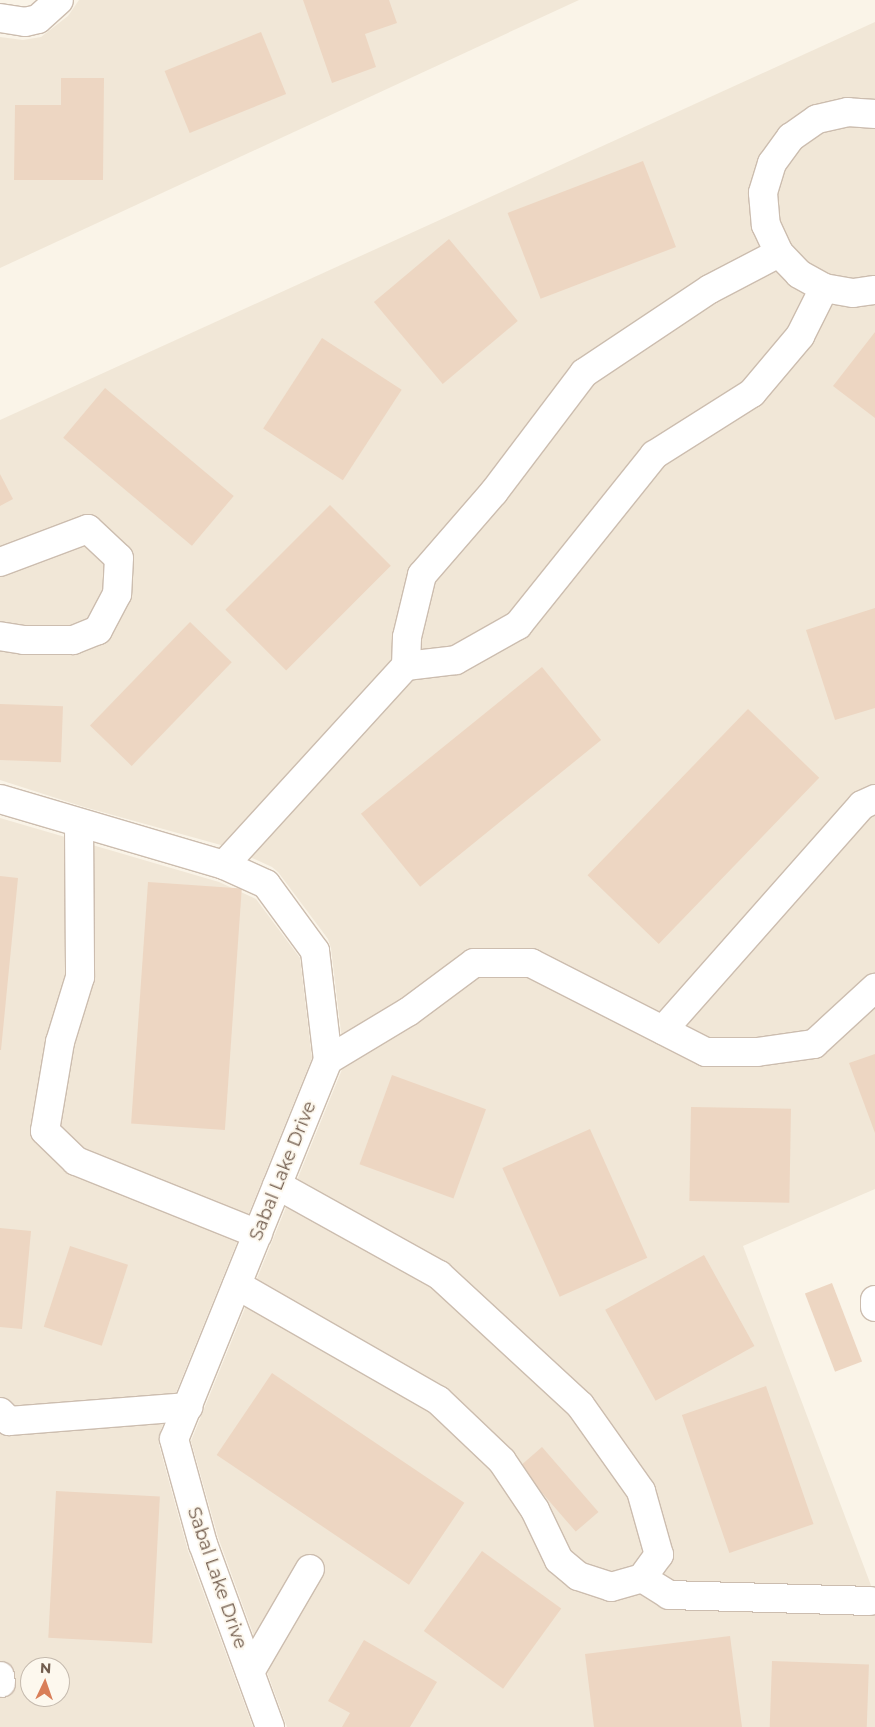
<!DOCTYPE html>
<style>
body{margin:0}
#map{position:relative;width:875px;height:1727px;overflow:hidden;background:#faf4e8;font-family:Montserrat,sans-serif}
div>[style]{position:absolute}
.residential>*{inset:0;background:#f1e7d7}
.building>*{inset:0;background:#edd6c2;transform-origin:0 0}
.roads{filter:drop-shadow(1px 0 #ccbdaf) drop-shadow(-1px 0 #ccbdaf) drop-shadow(0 1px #ccbdaf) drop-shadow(0 -1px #ccbdaf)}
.minor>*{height:28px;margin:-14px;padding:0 14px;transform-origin:14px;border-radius:14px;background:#fff}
span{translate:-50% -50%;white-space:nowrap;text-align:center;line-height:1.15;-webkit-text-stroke:4px #fdf8ee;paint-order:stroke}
.street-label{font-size:18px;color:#725d4e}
.north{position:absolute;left:20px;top:1657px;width:50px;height:50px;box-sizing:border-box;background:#fdf8ee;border:1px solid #c5baae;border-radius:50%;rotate:3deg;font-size:14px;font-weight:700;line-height:20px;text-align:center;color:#725d4e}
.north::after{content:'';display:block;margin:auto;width:18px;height:22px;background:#d97e58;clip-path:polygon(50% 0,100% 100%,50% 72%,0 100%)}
</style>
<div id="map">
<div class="residential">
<i style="clip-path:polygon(79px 0,579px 0,0 268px,0 37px,23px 40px,41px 37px,68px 16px)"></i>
<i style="clip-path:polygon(875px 22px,875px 1189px,743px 1246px,875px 1596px,875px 1727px,287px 1727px,218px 1537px,191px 1441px,343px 1067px,344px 1057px,331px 948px,328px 939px,278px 872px,272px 867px,228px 847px,84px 807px,0 780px,0 420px)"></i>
<i style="clip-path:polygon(evenodd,0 818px,219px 882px,256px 899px,300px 958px,312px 1058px,160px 1432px,159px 1445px,188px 1551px,253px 1727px,0 1727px,0 818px,30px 1667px,60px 1667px,60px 1697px,30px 1697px,30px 1667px)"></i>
</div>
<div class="building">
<i style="clip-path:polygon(303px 0,389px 0,397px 23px,365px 34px,376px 67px,332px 83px)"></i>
<i style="left:261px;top:32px;width:67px;height:104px;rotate:68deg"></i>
<i style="clip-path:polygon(61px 78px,104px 78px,103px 180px,14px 180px,15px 105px,61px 105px)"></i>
<i style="left:643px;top:161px;width:92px;height:145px;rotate:69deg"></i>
<i style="left:449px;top:239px;width:107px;height:98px;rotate:50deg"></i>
<i style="clip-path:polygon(875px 332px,875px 418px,833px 386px)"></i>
<i style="left:322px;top:338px;width:95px;height:108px;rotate:33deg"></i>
<i style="left:105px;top:388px;width:168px;height:65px;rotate:40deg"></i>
<i style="clip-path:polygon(0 474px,13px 499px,0 506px)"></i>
<i style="left:330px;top:505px;width:86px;height:148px;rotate:45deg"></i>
<i style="clip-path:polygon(875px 608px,875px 708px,835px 720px,806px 630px)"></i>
<i style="left:190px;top:622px;width:58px;height:144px;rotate:44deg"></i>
<i style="left:542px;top:667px;width:94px;height:233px;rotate:51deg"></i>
<i style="left:0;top:704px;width:63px;height:56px;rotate:2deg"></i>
<i style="left:748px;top:709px;width:99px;height:231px;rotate:44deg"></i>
<i style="clip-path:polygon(0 876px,18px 878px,1px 1050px,0 1050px)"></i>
<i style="left:148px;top:882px;width:94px;height:242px;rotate:4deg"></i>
<i style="clip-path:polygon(875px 1054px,875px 1133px,849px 1063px)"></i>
<i style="left:392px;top:1075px;width:100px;height:95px;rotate:20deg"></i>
<i style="left:691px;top:1107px;width:100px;height:94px;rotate:1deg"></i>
<i style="left:590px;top:1129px;width:141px;height:96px;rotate:66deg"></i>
<i style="clip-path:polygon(0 1228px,31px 1231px,22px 1329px,0 1327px)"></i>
<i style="left:70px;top:1246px;width:61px;height:85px;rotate:18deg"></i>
<i style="left:704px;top:1255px;width:104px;height:113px;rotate:61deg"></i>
<i style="left:832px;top:1283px;width:84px;height:29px;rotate:69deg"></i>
<i style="left:272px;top:1373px;width:232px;height:99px;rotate:34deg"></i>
<i style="left:766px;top:1386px;width:146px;height:89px;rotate:71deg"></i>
<i style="left:542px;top:1447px;width:86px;height:30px;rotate:49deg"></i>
<i style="left:56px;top:1491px;width:104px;height:147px;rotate:3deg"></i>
<i style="left:482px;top:1551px;width:98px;height:99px;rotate:36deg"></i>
<i style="clip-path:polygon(730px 1636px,742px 1727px,594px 1727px,585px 1654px)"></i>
<i style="clip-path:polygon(364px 1640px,437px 1682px,410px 1727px,342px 1727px,350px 1713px,328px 1701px)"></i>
<i style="left:772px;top:1661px;width:97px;height:66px;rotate:2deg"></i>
</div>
<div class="roads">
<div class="minor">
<i style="left:0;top:18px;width:25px;rotate:9deg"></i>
<i style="left:25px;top:22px;width:13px;rotate:-13deg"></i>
<i style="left:38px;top:19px;width:28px;rotate:-42deg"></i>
<i style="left:875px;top:114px;width:27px;rotate:-176deg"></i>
<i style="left:848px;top:112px;width:32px;rotate:167deg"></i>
<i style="left:817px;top:119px;width:32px;rotate:145deg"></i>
<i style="left:791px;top:137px;width:32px;rotate:126deg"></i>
<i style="left:772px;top:163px;width:31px;rotate:107deg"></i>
<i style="left:763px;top:193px;width:32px;rotate:85deg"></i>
<i style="left:766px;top:225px;width:31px;rotate:65deg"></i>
<i style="left:779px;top:253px;width:29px;rotate:46deg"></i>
<i style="left:799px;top:274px;width:29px;rotate:29deg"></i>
<i style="left:824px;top:288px;width:29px;rotate:10deg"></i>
<i style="left:853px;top:293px;width:22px;rotate:-8deg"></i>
<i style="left:0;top:562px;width:94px;rotate:-20.6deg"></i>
<i style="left:88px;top:529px;width:42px;rotate:43.1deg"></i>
<i style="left:119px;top:558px;width:36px;rotate:93deg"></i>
<i style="left:117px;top:594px;width:41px;rotate:117.8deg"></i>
<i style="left:98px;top:630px;width:27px;rotate:158deg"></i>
<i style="left:73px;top:640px;width:49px;rotate:180deg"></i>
<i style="left:24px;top:640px;width:24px;rotate:-171deg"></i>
<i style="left:406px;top:666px;width:29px;rotate:-88deg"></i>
<i style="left:407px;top:637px;width:64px;rotate:-76.4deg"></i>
<i style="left:422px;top:575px;width:110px;rotate:-49.1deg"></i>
<i style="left:494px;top:492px;width:149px;rotate:-52.9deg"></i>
<i style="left:584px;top:373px;width:151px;rotate:-33.7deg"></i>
<i style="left:710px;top:289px;width:78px;rotate:-27.6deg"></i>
<i style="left:0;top:799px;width:234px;rotate:16.4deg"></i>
<i style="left:224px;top:865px;width:46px;rotate:24.3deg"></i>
<i style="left:266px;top:884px;width:83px;rotate:53.8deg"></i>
<i style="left:315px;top:951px;width:110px;rotate:83.2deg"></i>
<i style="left:328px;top:1060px;width:409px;rotate:112.1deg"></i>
<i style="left:174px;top:1439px;width:109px;rotate:74.6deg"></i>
<i style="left:203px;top:1544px;width:195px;rotate:69.9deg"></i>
<i style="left:79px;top:824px;width:153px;rotate:89.6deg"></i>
<i style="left:80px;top:977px;width:68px;rotate:107.1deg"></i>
<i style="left:60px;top:1042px;width:90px;rotate:99.6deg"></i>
<i style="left:45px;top:1131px;width:43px;rotate:44.1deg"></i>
<i style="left:76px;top:1161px;width:196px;rotate:21.9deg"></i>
<i style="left:224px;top:865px;width:270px;rotate:-47.6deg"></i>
<i style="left:406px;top:666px;width:50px;rotate:-6.8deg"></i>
<i style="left:456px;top:660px;width:71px;rotate:-29.4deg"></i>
<i style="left:518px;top:625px;width:218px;rotate:-51.3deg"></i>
<i style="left:654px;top:455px;width:116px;rotate:-32.3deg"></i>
<i style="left:752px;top:393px;width:75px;rotate:-49.9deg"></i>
<i style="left:800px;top:336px;width:54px;rotate:-63.4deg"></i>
<i style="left:663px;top:1030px;width:300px;rotate:-48.5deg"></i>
<i style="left:862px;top:805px;width:14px;rotate:-25deg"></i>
<i style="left:328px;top:1060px;width:93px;rotate:-31deg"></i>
<i style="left:408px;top:1012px;width:82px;rotate:-36.6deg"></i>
<i style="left:474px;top:963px;width:57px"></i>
<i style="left:531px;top:963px;width:196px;rotate:27deg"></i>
<i style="left:706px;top:1052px;width:51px"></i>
<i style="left:757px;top:1052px;width:58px;rotate:-8deg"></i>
<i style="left:814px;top:1044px;width:83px;rotate:-42.6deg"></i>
<i style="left:237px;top:1285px;width:232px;rotate:29.8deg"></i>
<i style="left:438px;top:1400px;width:88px;rotate:43.6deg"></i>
<i style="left:502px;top:1461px;width:59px;rotate:56deg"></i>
<i style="left:535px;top:1510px;width:55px;rotate:64.4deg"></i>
<i style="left:559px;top:1560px;width:25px;rotate:40deg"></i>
<i style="left:578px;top:1576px;width:35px;rotate:18deg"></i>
<i style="left:611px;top:1587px;width:32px;rotate:-16deg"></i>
<i style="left:642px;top:1578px;width:29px;rotate:-54deg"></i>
<i style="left:659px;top:1555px;width:66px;rotate:-105.7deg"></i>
<i style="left:641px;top:1491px;width:105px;rotate:-125.3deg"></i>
<i style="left:580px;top:1405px;width:192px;rotate:-137.3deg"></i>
<i style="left:439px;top:1275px;width:185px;rotate:-150.9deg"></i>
<i style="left:875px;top:1300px;width:7px;rotate:90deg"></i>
<i style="left:0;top:1412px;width:13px;rotate:45deg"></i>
<i style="left:9px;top:1421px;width:180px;rotate:-4.5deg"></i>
<i style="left:642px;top:1578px;width:32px;rotate:32deg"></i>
<i style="left:669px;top:1595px;width:201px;rotate:1.7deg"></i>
<i style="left:250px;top:1672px;width:119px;rotate:-59.8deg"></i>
<i style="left:0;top:1676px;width:7px;rotate:82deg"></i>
</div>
</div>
<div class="street-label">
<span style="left:283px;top:1171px;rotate:-68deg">Sabal Lake Drive</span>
<span style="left:217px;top:1578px;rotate:71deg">Sabal Lake Drive</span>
</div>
<div class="north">N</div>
</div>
